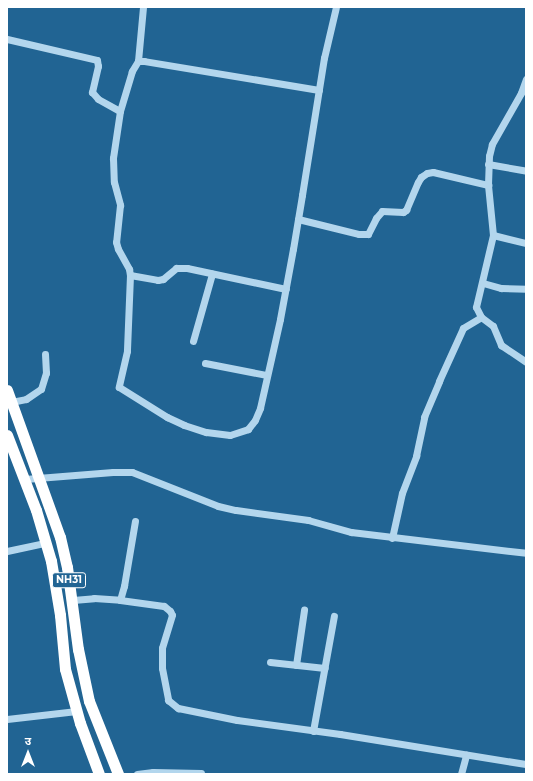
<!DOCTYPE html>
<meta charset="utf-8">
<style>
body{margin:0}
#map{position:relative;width:533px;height:781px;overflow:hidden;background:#216493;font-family:Montserrat,"Noto Sans Devanagari",sans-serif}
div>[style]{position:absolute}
.minor>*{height:7px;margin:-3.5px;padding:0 3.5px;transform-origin:3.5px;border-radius:3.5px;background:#b3d6ed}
.highway>*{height:11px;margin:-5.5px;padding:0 5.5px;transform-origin:5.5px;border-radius:5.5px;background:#fff}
span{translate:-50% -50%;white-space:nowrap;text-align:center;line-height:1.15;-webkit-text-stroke:4px #216493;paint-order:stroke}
.shield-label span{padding:1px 3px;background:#216493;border:1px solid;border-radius:3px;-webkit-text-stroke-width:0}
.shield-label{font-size:10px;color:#fff;font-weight:700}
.frame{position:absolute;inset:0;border:8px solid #fff;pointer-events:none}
.north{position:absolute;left:8px;top:733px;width:40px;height:40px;-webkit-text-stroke:3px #216493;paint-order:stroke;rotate:0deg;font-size:11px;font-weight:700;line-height:16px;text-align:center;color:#fff}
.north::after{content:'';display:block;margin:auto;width:14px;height:18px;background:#fff;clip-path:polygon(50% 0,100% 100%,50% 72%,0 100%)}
</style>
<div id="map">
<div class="minor">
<i style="left:7px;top:39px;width:92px;rotate:13.1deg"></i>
<i style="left:97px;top:60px;width:6px;rotate:81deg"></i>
<i style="left:98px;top:66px;width:27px;rotate:103deg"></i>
<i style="left:92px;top:92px;width:9px;rotate:49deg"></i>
<i style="left:98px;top:99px;width:25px;rotate:29deg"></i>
<i style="left:138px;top:61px;width:54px;rotate:-84.7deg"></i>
<i style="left:526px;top:79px;width:15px;rotate:110deg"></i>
<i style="left:521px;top:93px;width:59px;rotate:119.6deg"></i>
<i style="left:492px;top:144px;width:12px;rotate:104deg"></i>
<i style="left:489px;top:156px;width:29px;rotate:92deg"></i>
<i style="left:488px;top:185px;width:50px;rotate:84.3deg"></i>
<i style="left:493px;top:235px;width:74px;rotate:103.3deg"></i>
<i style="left:476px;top:307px;width:11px;rotate:63deg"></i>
<i style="left:481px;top:317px;width:15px;rotate:37deg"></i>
<i style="left:493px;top:326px;width:21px;rotate:67deg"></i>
<i style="left:501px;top:345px;width:30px;rotate:34deg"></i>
<i style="left:319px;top:90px;width:177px;rotate:-170.6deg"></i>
<i style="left:144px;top:61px;width:6px;rotate:180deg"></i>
<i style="left:138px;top:61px;width:12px;rotate:121deg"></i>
<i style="left:132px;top:71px;width:42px;rotate:106.7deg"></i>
<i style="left:120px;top:111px;width:48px;rotate:98.5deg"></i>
<i style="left:113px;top:158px;width:24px;rotate:88deg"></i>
<i style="left:114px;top:182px;width:24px;rotate:75deg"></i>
<i style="left:120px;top:205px;width:37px;rotate:96deg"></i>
<i style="left:116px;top:242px;width:7px;rotate:74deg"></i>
<i style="left:118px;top:249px;width:23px;rotate:61deg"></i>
<i style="left:129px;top:269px;width:6px;rotate:81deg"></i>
<i style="left:130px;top:275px;width:76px;rotate:92.3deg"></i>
<i style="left:127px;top:351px;width:37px;rotate:103deg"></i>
<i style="left:119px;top:387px;width:57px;rotate:32deg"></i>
<i style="left:167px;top:417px;width:19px;rotate:25deg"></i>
<i style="left:184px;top:425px;width:23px;rotate:18deg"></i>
<i style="left:206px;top:432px;width:24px;rotate:7deg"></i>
<i style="left:230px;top:435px;width:19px;rotate:-18deg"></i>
<i style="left:248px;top:429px;width:11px;rotate:-52deg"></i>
<i style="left:255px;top:420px;width:13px;rotate:-67deg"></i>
<i style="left:260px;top:408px;width:91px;rotate:-77.3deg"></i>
<i style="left:280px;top:319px;width:71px;rotate:-79.5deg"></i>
<i style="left:293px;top:249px;width:55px;rotate:-80.5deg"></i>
<i style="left:302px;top:195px;width:139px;rotate:-80.9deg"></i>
<i style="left:324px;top:58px;width:52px;rotate:-76.8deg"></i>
<i style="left:488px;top:164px;width:39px;rotate:10deg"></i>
<i style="left:298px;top:219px;width:63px;rotate:13.8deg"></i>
<i style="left:359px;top:234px;width:9px"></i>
<i style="left:368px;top:234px;width:18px;rotate:-63deg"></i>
<i style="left:376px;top:218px;width:9px;rotate:-49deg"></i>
<i style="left:382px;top:211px;width:21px;rotate:3deg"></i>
<i style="left:403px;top:212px;width:4px;rotate:-34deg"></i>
<i style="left:406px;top:210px;width:30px;rotate:-67deg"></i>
<i style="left:418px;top:182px;width:6px;rotate:-59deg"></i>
<i style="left:421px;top:177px;width:7px;rotate:-34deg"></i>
<i style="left:427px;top:173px;width:6px;rotate:-9deg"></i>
<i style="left:433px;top:172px;width:57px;rotate:13.3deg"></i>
<i style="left:493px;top:235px;width:34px;rotate:14deg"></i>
<i style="left:130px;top:275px;width:28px;rotate:10deg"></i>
<i style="left:158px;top:280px;width:5px;rotate:-11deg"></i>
<i style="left:163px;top:279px;width:17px;rotate:-40deg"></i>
<i style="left:176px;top:268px;width:11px"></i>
<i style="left:187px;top:268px;width:101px;rotate:12deg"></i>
<i style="left:483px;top:283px;width:19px;rotate:16deg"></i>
<i style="left:501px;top:288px;width:25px;rotate:2deg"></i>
<i style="left:193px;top:341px;width:70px;rotate:-74.2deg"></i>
<i style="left:205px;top:363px;width:62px;rotate:11.1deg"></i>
<i style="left:11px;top:402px;width:15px;rotate:-11deg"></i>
<i style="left:26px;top:399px;width:18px;rotate:-34deg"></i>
<i style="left:41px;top:389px;width:17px;rotate:-73deg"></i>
<i style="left:46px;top:373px;width:19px;rotate:-93deg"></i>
<i style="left:25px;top:479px;width:88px;rotate:-4.5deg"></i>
<i style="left:113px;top:472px;width:19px"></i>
<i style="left:132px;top:472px;width:92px;rotate:21.6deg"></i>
<i style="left:218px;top:506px;width:18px;rotate:13deg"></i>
<i style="left:236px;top:510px;width:73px;rotate:7.9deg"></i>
<i style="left:308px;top:520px;width:45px;rotate:15.6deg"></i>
<i style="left:351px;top:532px;width:176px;rotate:6.8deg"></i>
<i style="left:392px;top:538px;width:46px;rotate:-77.5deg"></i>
<i style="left:402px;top:493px;width:40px;rotate:-69deg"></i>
<i style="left:416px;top:456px;width:40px;rotate:-78deg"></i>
<i style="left:424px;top:417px;width:39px;rotate:-67deg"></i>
<i style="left:439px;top:381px;width:58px;rotate:-65.6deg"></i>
<i style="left:463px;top:328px;width:21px;rotate:-31deg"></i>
<i style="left:7px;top:551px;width:40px;rotate:-12deg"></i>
<i style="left:73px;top:600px;width:21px;rotate:-5deg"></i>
<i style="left:94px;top:598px;width:26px;rotate:4deg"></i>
<i style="left:120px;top:600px;width:44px;rotate:7.8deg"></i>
<i style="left:164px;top:606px;width:8px;rotate:40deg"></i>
<i style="left:170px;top:611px;width:4px;rotate:63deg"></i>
<i style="left:172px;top:615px;width:34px;rotate:107deg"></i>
<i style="left:162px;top:648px;width:20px;rotate:90deg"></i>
<i style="left:162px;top:668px;width:33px;rotate:79deg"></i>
<i style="left:168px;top:700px;width:13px;rotate:39deg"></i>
<i style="left:178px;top:708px;width:60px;rotate:11.5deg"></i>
<i style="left:237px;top:720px;width:104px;rotate:7.7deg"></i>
<i style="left:340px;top:734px;width:188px;rotate:9.2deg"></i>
<i style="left:120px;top:600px;width:15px;rotate:-74deg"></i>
<i style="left:124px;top:586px;width:66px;rotate:-80.4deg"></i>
<i style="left:270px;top:662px;width:55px;rotate:6.2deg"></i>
<i style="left:296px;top:665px;width:56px;rotate:-81.7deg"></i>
<i style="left:7px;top:719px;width:70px;rotate:-6.5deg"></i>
<i style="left:313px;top:731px;width:117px;rotate:-79.7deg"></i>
<i style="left:137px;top:774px;width:16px;rotate:-7deg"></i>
<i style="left:153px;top:772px;width:48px;rotate:1.2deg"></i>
<i style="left:461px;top:774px;width:20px;rotate:-75deg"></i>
</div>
<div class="highway">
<i style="left:7px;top:390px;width:156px;rotate:70.2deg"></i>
<i style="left:60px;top:537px;width:31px;rotate:77deg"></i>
<i style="left:67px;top:567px;width:83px;rotate:82.4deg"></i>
<i style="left:78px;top:649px;width:53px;rotate:78.1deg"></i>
<i style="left:89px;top:701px;width:79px;rotate:68.3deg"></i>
<i style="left:7px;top:435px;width:80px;rotate:68.9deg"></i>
<i style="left:36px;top:510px;width:53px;rotate:73.6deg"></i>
<i style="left:51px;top:561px;width:55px;rotate:80.5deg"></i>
<i style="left:60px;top:615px;width:54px;rotate:84.7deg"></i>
<i style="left:65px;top:669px;width:56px;rotate:74.5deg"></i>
<i style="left:80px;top:723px;width:54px;rotate:69.6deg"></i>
</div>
<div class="shield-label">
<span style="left:69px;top:580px">NH31</span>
</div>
<div class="frame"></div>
<div class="north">उ</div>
</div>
